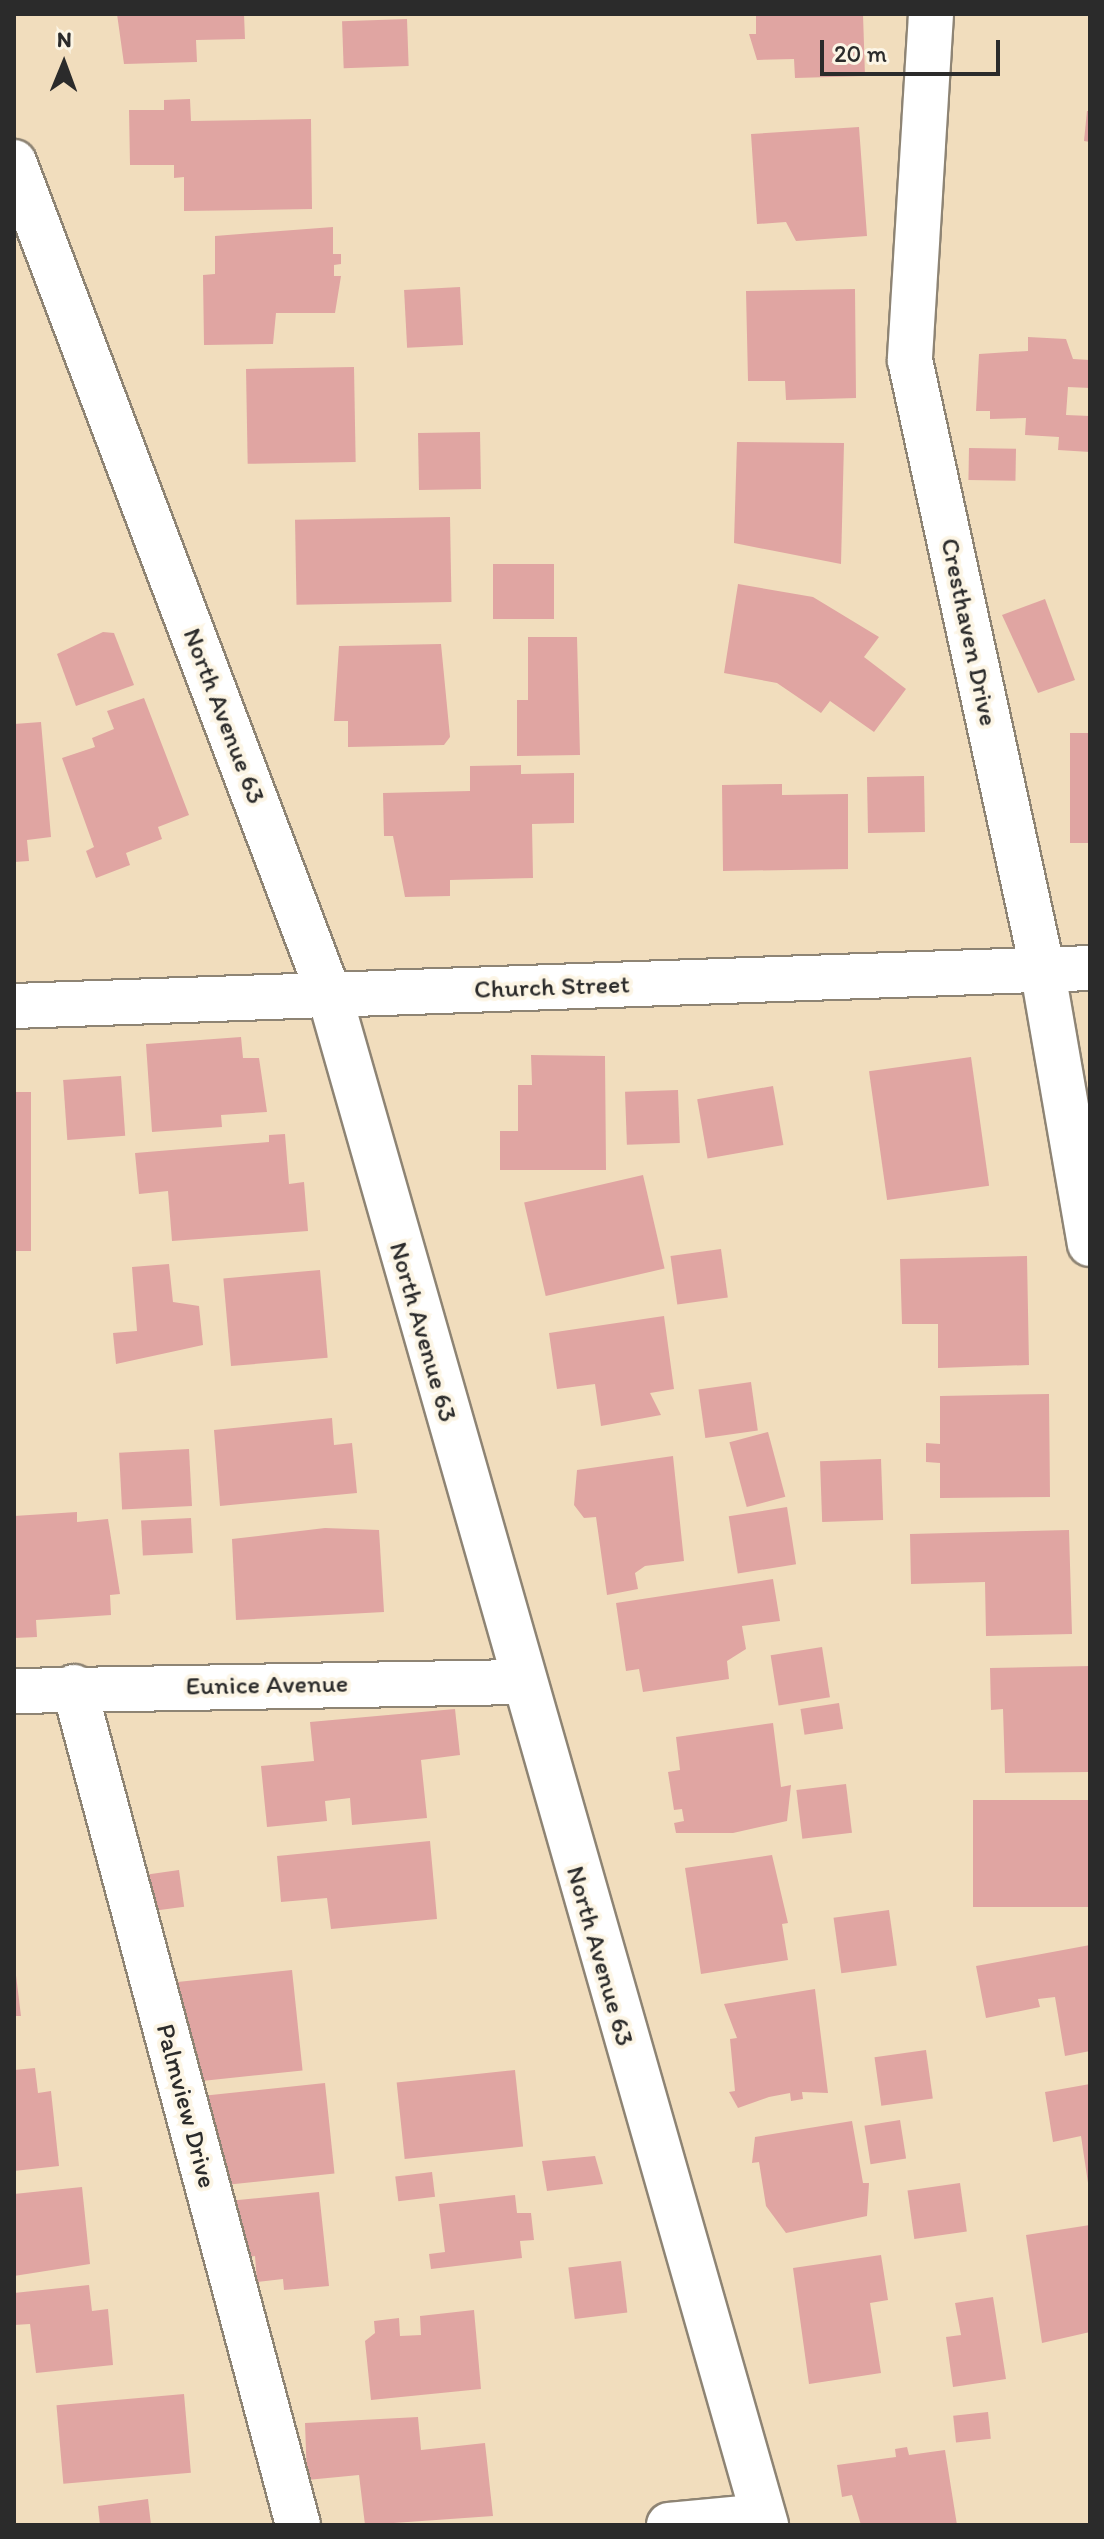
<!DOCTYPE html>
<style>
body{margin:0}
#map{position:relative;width:1104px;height:2539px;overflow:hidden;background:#f1ddbd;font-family:Itim,sans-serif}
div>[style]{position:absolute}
.building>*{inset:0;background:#e0a5a2;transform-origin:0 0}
.roads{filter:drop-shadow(2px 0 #8e8474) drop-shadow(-2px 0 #8e8474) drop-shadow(0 2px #8e8474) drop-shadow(0 -2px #8e8474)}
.minor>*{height:44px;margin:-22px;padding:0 22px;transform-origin:22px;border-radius:22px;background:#fff}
span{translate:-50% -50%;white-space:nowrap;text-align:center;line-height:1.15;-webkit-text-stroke:8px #fcf5e5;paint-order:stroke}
.street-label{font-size:26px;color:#2b2b2b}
.frame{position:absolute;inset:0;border:16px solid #2b2b2b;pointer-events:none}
.north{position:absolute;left:24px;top:24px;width:80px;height:80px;-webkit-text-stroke:6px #fcf5e5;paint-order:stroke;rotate:1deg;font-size:22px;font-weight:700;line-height:32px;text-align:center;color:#2b2b2b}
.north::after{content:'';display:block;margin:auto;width:28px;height:36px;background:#2b2b2b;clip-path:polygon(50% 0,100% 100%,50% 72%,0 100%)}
.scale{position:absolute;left:820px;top:40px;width:180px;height:36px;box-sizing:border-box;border:4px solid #2b2b2b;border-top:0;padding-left:10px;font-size:24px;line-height:28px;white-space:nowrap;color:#2b2b2b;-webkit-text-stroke:6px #fcf5e5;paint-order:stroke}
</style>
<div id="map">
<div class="building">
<i style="clip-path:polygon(117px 14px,244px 14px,245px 39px,196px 40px,197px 62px,124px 64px)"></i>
<i style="clip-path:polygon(756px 14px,863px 14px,865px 76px,795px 78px,794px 59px,757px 60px,749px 34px,756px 34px)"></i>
<i style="left:407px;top:19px;width:47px;height:65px;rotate:88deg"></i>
<i style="clip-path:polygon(190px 99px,191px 121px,311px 119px,312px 209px,184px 211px,184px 177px,174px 178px,174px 165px,130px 165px,129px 110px,164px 110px,164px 100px)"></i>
<i style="clip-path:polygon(1087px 111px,1090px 111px,1090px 142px,1084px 141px)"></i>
<i style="clip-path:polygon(859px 127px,867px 236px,796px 241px,786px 222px,757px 224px,751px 134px)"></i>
<i style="clip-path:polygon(333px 227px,333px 254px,341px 254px,341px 264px,334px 265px,334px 276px,341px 276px,335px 313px,276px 313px,273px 344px,204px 345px,203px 275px,215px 274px,215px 236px)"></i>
<i style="left:460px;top:287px;width:58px;height:56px;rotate:87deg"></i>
<i style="clip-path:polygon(855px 289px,856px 398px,786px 400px,785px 381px,748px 381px,746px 291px)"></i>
<i style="clip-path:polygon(1028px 337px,1066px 339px,1073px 359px,1090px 360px,1090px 388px,1068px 387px,1066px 415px,1090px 416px,1090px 452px,1058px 450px,1059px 437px,1025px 435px,1026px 418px,990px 419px,990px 411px,976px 411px,979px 354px,1028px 351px)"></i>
<i style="left:354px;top:367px;width:95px;height:108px;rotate:89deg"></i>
<i style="left:480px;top:432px;width:57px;height:62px;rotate:89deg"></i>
<i style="clip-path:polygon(737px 442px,844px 443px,841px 564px,734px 543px)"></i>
<i style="left:969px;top:448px;width:47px;height:32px;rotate:1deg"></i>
<i style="left:450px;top:517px;width:85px;height:155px;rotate:89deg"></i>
<i style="left:493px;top:564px;width:61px;height:55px"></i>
<i style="clip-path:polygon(738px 584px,813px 597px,879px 637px,864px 657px,906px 689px,874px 732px,830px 701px,821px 713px,777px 683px,724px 673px)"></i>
<i style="clip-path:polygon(1045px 599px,1075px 680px,1038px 693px,1002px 615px)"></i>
<i style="clip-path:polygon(103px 632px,114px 633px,134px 685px,76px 706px,57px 654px)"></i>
<i style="clip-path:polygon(528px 637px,577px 637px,580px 755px,517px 756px,517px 700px,528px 700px)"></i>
<i style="clip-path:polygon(441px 644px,450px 737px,444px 745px,348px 747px,348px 721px,334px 721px,339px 646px)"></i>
<i style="clip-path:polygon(144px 698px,189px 815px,158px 827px,162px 839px,126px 853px,130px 865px,96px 878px,86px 851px,94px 847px,62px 758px,95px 747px,92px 738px,114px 729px,107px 711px)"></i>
<i style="clip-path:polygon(41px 722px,51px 837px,27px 840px,29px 861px,14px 862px,14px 724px)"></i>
<i style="left:1070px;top:733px;width:20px;height:110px"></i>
<i style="clip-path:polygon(521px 765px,521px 774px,574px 773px,574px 823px,532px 824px,533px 878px,450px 880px,450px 896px,405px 897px,393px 836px,384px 836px,383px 793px,470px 791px,470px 766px)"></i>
<i style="left:924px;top:776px;width:56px;height:57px;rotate:89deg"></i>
<i style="clip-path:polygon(782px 784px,782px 795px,848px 794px,848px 869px,723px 871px,722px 785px)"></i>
<i style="clip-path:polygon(241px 1037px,243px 1058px,259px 1058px,267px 1112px,221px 1115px,222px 1127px,152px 1132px,146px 1044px)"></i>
<i style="clip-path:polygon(531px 1055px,605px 1056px,606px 1170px,500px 1170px,500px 1131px,518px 1131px,518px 1085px,532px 1085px)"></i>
<i style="left:971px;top:1057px;width:130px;height:103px;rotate:82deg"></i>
<i style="left:121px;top:1076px;width:60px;height:58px;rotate:86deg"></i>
<i style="left:773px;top:1086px;width:60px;height:77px;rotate:80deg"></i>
<i style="left:678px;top:1090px;width:53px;height:53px;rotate:88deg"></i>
<i style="left:31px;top:1092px;width:159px;height:17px;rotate:90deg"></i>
<i style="clip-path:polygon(285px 1134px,289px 1184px,304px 1182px,308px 1231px,172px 1241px,168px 1191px,139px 1194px,135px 1153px,269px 1142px,269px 1135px)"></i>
<i style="left:643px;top:1175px;width:96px;height:122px;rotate:77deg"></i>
<i style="left:721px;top:1249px;width:49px;height:51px;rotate:82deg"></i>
<i style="clip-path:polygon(1027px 1256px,1029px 1365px,938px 1368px,938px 1324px,902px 1324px,900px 1259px)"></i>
<i style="clip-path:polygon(169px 1264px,173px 1302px,199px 1306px,203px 1345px,116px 1364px,113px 1333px,137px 1331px,132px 1267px)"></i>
<i style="left:320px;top:1270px;width:88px;height:97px;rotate:85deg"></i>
<i style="clip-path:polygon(664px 1316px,674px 1389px,650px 1393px,661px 1415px,601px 1426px,595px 1384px,557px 1389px,549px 1333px)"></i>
<i style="left:751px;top:1382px;width:49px;height:53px;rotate:82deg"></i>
<i style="clip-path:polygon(1049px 1394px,1050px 1497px,940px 1498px,940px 1463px,926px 1462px,926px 1443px,940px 1444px,940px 1396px)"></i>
<i style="clip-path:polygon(332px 1418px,334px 1445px,352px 1443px,357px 1493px,220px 1506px,214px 1430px)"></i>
<i style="left:768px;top:1432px;width:67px;height:40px;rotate:75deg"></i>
<i style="left:189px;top:1449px;width:57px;height:70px;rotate:87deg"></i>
<i style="clip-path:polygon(673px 1456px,684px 1561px,645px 1566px,635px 1573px,638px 1589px,607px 1595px,596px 1517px,584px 1518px,574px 1505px,577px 1470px)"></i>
<i style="left:881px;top:1459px;width:61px;height:61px;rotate:88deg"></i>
<i style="left:787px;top:1507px;width:58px;height:59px;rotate:81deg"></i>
<i style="clip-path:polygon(77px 1512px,77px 1522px,108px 1519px,120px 1594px,110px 1595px,111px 1615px,36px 1620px,37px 1637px,14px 1638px,14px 1516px)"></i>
<i style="left:191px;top:1518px;width:35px;height:50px;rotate:87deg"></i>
<i style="clip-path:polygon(325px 1528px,379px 1530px,384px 1612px,236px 1620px,232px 1539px)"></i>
<i style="clip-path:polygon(1069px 1530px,1072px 1634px,986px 1636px,985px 1582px,911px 1584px,910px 1534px)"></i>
<i style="clip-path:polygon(773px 1579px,780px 1621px,742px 1626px,746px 1649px,727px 1661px,729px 1679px,643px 1692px,639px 1669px,626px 1671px,616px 1603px)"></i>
<i style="left:822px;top:1647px;width:51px;height:52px;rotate:81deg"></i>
<i style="clip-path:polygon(1090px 1666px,1090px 1772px,1005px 1773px,1003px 1709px,991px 1710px,990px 1668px)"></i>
<i style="left:839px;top:1703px;width:26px;height:39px;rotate:81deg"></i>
<i style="clip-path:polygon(455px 1709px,460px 1755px,421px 1760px,427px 1818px,352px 1825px,350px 1798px,325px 1801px,327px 1821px,267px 1827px,261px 1766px,314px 1761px,310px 1722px)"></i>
<i style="clip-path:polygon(773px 1723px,781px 1787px,791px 1785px,787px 1821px,733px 1833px,676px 1833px,674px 1823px,684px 1821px,682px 1809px,674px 1810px,668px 1772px,680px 1770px,676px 1737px)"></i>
<i style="left:846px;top:1784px;width:49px;height:50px;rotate:83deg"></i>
<i style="left:1090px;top:1800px;width:107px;height:117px;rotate:90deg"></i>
<i style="clip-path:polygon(430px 1841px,437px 1919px,331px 1929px,327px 1898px,281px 1902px,277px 1856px)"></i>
<i style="clip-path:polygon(772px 1855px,788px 1923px,782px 1924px,788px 1960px,701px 1974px,685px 1868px)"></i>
<i style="left:179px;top:1870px;width:37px;height:30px;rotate:82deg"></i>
<i style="left:889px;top:1910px;width:56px;height:56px;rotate:82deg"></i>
<i style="clip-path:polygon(1090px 1945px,1090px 2051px,1065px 2056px,1055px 1997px,1038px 1999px,1040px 2007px,986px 2018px,976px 1966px)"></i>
<i style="clip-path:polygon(14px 1959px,21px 2016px,14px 2016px)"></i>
<i style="left:292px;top:1970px;width:101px;height:120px;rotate:84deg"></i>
<i style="clip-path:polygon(815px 1989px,828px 2093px,802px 2092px,803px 2099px,791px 2101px,790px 2093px,769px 2097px,738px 2108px,729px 2092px,735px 2091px,730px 2039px,737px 2038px,724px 2004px)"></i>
<i style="left:926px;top:2050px;width:49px;height:52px;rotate:82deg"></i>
<i style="clip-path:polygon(35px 2068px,38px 2093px,51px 2091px,59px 2166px,14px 2171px,14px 2070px)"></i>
<i style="left:515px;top:2070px;width:77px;height:119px;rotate:84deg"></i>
<i style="left:325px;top:2083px;width:91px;height:117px;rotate:84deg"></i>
<i style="clip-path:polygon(1090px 2084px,1090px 2183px,1088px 2183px,1081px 2136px,1053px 2142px,1045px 2092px)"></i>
<i style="left:900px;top:2120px;width:39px;height:36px;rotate:81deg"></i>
<i style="clip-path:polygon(852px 2121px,863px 2183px,869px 2183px,867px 2216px,786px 2233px,766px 2206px,759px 2162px,752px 2163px,755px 2137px)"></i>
<i style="clip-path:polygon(595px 2156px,603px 2184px,547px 2191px,542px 2161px)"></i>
<i style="left:432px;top:2172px;width:25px;height:37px;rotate:83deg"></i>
<i style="left:960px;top:2183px;width:49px;height:53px;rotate:82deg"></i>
<i style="clip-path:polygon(82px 2187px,90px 2264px,14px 2276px,14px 2194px)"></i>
<i style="clip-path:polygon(319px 2192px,329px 2286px,284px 2290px,283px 2279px,257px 2282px,255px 2256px,248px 2257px,228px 2201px)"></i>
<i style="clip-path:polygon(515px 2195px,517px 2213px,531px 2213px,534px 2240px,520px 2241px,522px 2258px,431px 2269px,429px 2254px,445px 2252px,439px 2204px)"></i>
<i style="clip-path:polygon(1090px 2225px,1090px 2332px,1042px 2343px,1026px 2235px)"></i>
<i style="clip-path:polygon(881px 2255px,888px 2300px,870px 2303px,881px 2373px,809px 2384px,793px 2268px)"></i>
<i style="left:621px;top:2261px;width:52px;height:53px;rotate:83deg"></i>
<i style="clip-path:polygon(89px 2285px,92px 2311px,108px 2309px,113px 2365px,36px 2373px,30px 2324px,14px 2325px,14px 2293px)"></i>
<i style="clip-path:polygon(993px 2297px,1006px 2379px,953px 2387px,946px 2337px,961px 2335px,955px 2303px)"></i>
<i style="clip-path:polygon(474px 2310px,481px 2389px,371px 2400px,365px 2341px,375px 2333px,374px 2321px,399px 2318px,400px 2336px,421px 2335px,420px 2316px)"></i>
<i style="left:184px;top:2394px;width:79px;height:128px;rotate:85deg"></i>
<i style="left:988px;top:2412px;width:27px;height:35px;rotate:84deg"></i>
<i style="clip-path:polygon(418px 2417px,421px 2450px,485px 2443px,493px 2516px,365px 2525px,359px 2475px,307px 2480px,305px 2423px)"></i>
<i style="clip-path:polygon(907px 2447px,909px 2455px,945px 2450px,957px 2525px,861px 2525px,852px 2495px,842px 2497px,837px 2465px,896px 2457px,895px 2449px)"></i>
<i style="clip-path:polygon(148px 2499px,151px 2525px,100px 2525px,98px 2506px)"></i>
</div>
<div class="roads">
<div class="minor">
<i style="left:931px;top:14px;width:347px;rotate:93.5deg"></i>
<i style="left:910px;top:360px;width:621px;rotate:77.73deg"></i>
<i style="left:1042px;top:967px;width:281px;rotate:80.2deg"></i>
<i style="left:14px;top:162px;width:893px;rotate:69.27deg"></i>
<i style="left:330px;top:997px;width:1589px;rotate:74.07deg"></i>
<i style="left:14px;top:1006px;width:1077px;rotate:-2.02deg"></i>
<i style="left:74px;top:1687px;width:867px;rotate:75.03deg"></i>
<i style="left:14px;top:1691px;width:506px;rotate:-1.02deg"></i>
<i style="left:669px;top:2525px;width:93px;rotate:-5.5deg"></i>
</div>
</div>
<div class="street-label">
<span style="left:969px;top:632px;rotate:78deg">Cresthaven Drive</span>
<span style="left:224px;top:716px;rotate:69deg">North Avenue 63</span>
<span style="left:552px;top:987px;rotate:-2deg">Church Street</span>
<span style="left:423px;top:1332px;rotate:74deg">North Avenue 63</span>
<span style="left:267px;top:1685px;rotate:-1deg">Eunice Avenue</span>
<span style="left:600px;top:1956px;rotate:74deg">North Avenue 63</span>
<span style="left:186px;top:2106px;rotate:75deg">Palmview Drive</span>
</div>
<div class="frame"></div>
<div class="north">N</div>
<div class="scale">20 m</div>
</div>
